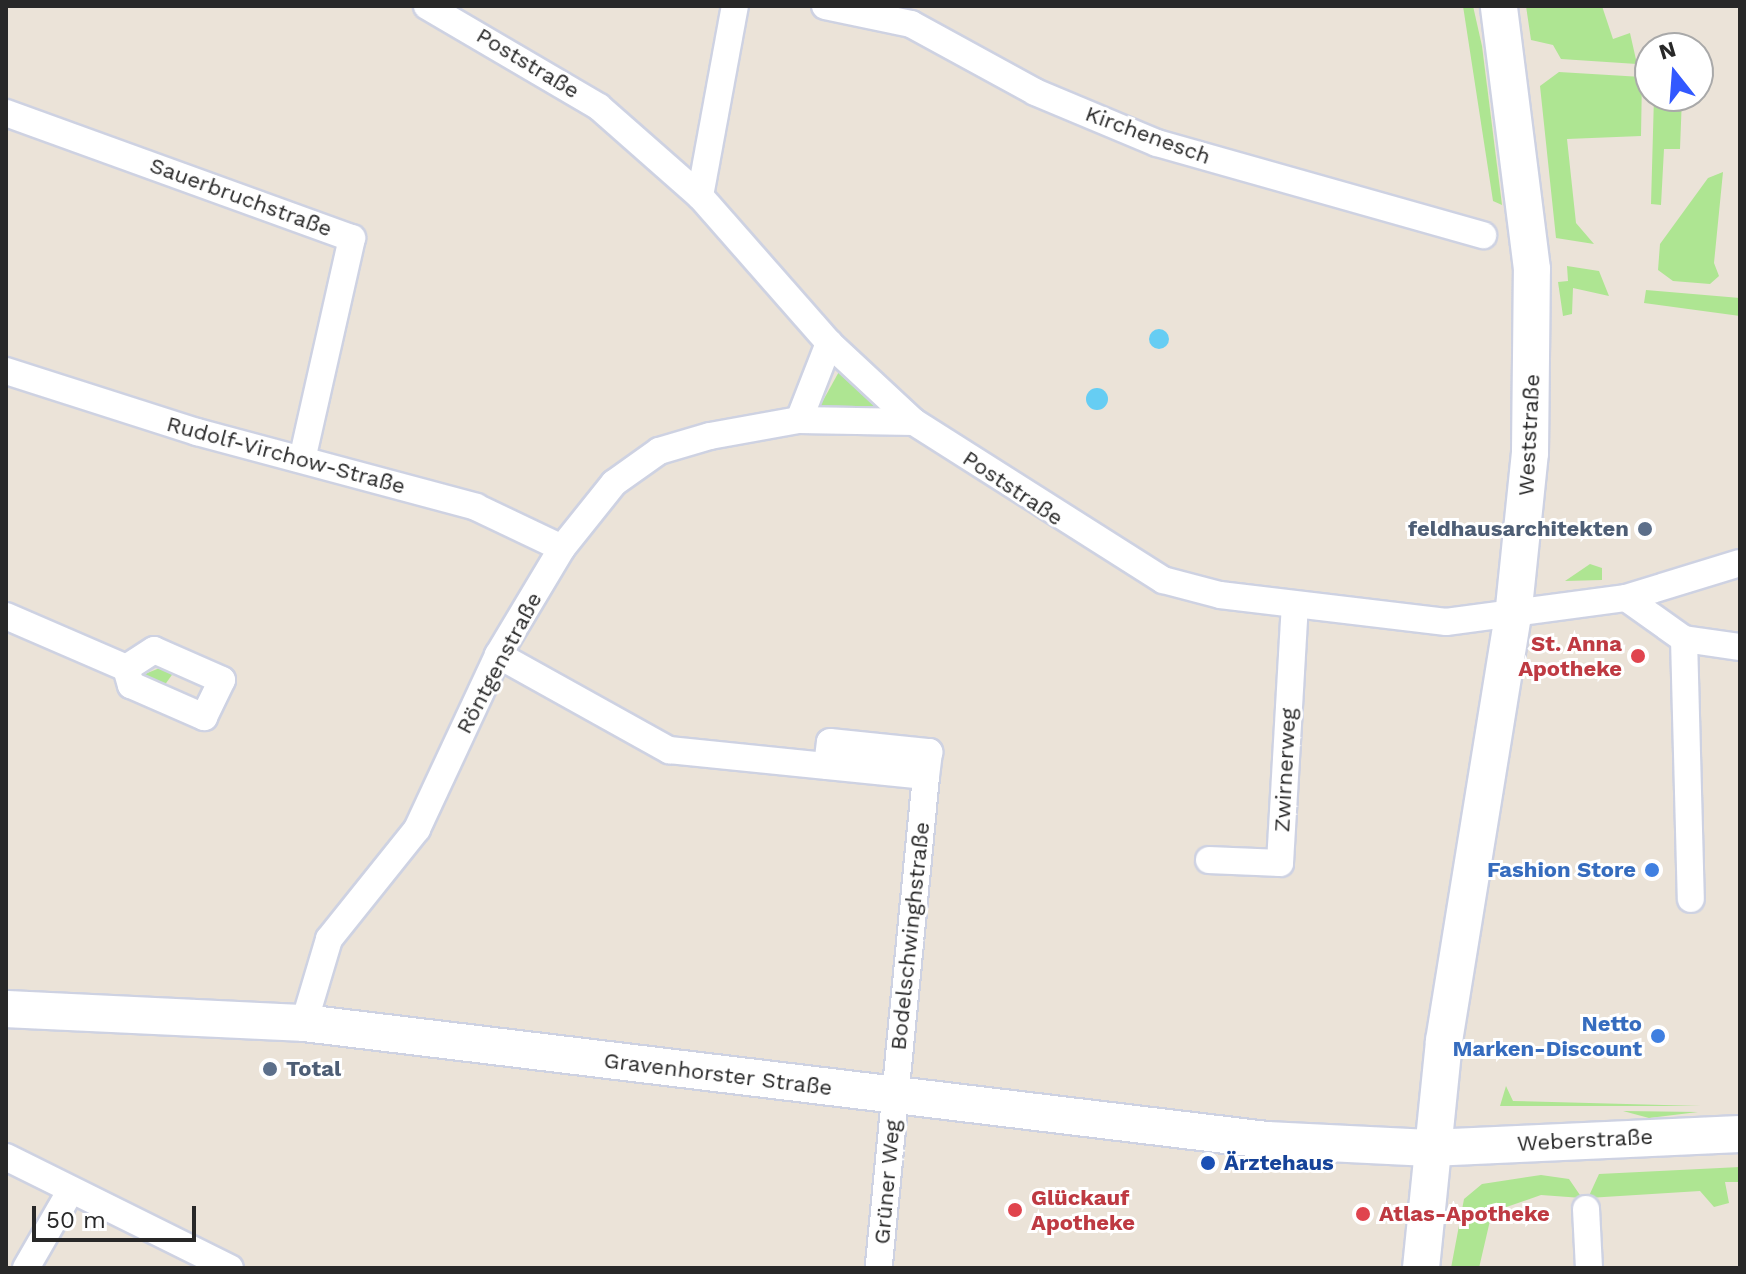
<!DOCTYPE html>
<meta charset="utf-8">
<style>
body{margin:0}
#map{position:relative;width:1746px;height:1274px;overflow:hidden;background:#ebe3d8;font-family:"Work Sans",sans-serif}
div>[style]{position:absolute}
.green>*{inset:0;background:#aee592}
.water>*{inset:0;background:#66cdf3}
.round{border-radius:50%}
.roads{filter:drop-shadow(2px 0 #ced2e2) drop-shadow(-2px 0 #ced2e2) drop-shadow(0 2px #ced2e2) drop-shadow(0 -2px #ced2e2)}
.minor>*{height:26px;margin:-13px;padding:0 13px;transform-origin:13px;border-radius:13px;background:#fff}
.secondary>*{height:36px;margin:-18px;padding:0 18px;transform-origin:18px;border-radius:18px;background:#fff}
.dots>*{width:22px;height:22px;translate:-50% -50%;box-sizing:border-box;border:4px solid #fff;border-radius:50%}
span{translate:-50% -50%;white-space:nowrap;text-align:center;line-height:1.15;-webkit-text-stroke:6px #fff;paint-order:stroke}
.street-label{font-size:22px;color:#282828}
.service-label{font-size:22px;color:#4e5e75;font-weight:700}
.right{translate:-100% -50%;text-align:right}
.left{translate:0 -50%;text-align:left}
.health-label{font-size:22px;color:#be3a42;font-weight:700}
.shop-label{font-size:22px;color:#366cbe;font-weight:700}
.transit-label{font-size:22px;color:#164399;font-weight:700}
.frame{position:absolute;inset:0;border:8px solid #282828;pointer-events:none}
.north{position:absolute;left:1634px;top:32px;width:80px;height:80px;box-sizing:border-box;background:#fff;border:2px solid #a9a9a9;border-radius:50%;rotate:343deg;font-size:22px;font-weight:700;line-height:32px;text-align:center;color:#282828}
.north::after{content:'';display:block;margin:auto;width:28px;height:36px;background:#3258ff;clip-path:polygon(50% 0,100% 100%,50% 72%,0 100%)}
.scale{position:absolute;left:32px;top:1206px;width:164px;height:36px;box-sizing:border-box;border:4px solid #282828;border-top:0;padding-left:10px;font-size:24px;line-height:28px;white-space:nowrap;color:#282828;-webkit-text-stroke:6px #fff;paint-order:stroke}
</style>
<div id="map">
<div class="green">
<i style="clip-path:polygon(1463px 6px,1473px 6px,1482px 46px,1502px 205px,1493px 201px)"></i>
<i style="clip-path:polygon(1526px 6px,1602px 6px,1613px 39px,1630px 33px,1637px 64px,1561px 59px,1553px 45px,1531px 40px)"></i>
<i style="clip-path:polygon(1559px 72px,1642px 77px,1641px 136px,1567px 139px,1576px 223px,1594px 244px,1556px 238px,1540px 86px)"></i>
<i style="clip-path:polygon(1654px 96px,1682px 97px,1680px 149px,1664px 149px,1661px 205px,1651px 204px)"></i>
<i style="clip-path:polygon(1723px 172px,1714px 263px,1719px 276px,1710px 284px,1673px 281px,1658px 270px,1660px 244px,1708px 178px)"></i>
<i style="clip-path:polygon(1567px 266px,1599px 271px,1609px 296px,1573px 288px,1572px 314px,1563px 316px,1558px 282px,1568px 281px)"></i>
<i style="clip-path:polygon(1646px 290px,1740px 298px,1740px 316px,1644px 303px)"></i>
<i style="clip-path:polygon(841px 368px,878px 402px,865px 415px,820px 406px)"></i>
<i style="clip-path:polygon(1590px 564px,1602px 568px,1602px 580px,1565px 581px)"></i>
<i style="clip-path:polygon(167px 665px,174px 672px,164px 686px,140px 676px)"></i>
<i style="clip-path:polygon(1506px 1086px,1513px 1101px,1701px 1106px,1500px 1106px)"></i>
<i style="clip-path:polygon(1623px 1111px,1698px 1112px,1649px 1118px)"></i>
<i style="clip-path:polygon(1740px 1167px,1740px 1182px,1725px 1182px,1729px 1203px,1714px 1207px,1700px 1191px,1588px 1198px,1599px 1174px)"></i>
<i style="clip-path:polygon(1541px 1175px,1569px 1179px,1582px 1198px,1541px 1195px,1492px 1212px,1479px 1268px,1451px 1268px,1464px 1199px,1482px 1184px)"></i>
</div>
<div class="water">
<i class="round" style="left:1149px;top:329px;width:20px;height:20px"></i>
<i class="round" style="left:1086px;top:388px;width:22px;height:22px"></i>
</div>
<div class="roads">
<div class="minor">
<i style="left:427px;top:6px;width:199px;rotate:30.4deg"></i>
<i style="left:599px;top:107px;width:135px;rotate:41.4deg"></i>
<i style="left:700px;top:196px;width:196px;rotate:48.7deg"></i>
<i style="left:829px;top:343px;width:116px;rotate:42.9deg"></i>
<i style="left:914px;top:422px;width:295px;rotate:32.4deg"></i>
<i style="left:1163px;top:580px;width:59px;rotate:14.7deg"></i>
<i style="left:1220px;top:595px;width:228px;rotate:6.8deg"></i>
<i style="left:1446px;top:622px;width:182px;rotate:-7.6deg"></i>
<i style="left:1626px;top:598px;width:119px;rotate:-17.1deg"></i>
<i style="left:825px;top:6px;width:88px;rotate:11.8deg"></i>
<i style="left:911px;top:24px;width:141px;rotate:28.7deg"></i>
<i style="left:1035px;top:92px;width:132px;rotate:22.7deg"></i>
<i style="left:1157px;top:143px;width:339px;rotate:15.8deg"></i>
<i style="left:6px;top:113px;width:368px;rotate:19.9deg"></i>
<i style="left:352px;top:238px;width:227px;rotate:102.7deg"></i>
<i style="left:700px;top:196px;width:193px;rotate:-79.6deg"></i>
<i style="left:6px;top:371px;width:201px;rotate:17.7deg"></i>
<i style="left:197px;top:432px;width:289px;rotate:15deg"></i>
<i style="left:476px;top:507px;width:95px;rotate:25.5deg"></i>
<i style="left:799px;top:420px;width:83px;rotate:-68.7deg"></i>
<i style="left:1626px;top:598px;width:71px;rotate:35.3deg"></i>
<i style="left:1684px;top:639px;width:57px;rotate:8.1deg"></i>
<i style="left:6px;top:616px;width:131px;rotate:23.4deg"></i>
<i style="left:126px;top:668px;width:18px;rotate:74deg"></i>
<i style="left:131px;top:685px;width:80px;rotate:23.7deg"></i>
<i style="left:204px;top:717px;width:41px;rotate:-64.1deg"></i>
<i style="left:222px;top:680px;width:74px;rotate:-156.2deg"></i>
<i style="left:154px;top:650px;width:33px;rotate:147deg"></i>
<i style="left:1684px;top:639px;width:260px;rotate:88.5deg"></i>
<i style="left:498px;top:655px;width:196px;rotate:29.1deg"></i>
<i style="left:669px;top:750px;width:258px;rotate:5.8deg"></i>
<i style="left:926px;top:776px;width:494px;rotate:95.5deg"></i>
<i style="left:827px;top:766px;width:24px;rotate:-83deg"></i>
<i style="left:830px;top:742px;width:100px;rotate:5.8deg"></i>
<i style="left:929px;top:752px;width:24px;rotate:97deg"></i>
<i style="left:1209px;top:860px;width:71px;rotate:2.4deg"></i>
<i style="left:1280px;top:863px;width:257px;rotate:-86.7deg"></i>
<i style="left:304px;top:1023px;width:88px;rotate:-73.4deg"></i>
<i style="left:329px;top:939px;width:141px;rotate:-51.3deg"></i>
<i style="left:417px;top:829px;width:192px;rotate:-65deg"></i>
<i style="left:498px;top:655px;width:125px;rotate:-59.1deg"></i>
<i style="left:562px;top:548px;width:83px;rotate:-51.3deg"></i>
<i style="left:614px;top:483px;width:55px;rotate:-35.4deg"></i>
<i style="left:659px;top:451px;width:53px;rotate:-16.4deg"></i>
<i style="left:710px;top:436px;width:90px;rotate:-10.2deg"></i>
<i style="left:799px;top:420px;width:115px;rotate:1deg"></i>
<i style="left:6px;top:1157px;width:250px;rotate:26.4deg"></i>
<i style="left:1586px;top:1209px;width:59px;rotate:87.1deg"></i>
<i style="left:26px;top:1268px;width:90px;rotate:-60deg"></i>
</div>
<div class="secondary">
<i style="left:6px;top:1009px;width:298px;rotate:2.7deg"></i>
<i style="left:304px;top:1023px;width:970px;rotate:6.93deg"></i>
<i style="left:1267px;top:1140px;width:163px;rotate:2.8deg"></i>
<i style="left:1430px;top:1148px;width:310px;rotate:-2.6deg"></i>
<i style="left:1421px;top:1268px;width:228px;rotate:-84.2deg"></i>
<i style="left:1444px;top:1041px;width:430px;rotate:-80.8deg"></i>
<i style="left:1513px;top:617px;width:165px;rotate:-84.1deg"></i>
<i style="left:1530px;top:453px;width:184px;rotate:-89.4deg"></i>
<i style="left:1532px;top:269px;width:265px;rotate:-97.2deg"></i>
</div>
</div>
<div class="dots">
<i style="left:1645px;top:529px;background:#5c6f8a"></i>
<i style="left:1638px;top:656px;background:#e0444e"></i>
<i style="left:1652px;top:870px;background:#3f7fe0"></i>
<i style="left:1658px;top:1036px;background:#3f7fe0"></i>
<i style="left:270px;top:1069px;background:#5c6f8a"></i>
<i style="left:1208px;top:1163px;background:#1a4fb4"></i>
<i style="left:1015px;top:1210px;background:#e0444e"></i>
<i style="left:1363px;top:1214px;background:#e0444e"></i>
</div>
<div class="street-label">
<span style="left:528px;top:63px;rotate:31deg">Poststraße</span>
<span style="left:1148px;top:135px;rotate:20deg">Kirchenesch</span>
<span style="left:241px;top:197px;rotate:20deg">Sauerbruchstraße</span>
<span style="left:1529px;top:435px;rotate:-87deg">Weststraße</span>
<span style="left:286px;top:455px;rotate:15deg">Rudolf-Virchow-Straße</span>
<span style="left:1013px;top:488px;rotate:34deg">Poststraße</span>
<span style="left:499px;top:663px;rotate:-62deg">Röntgenstraße</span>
<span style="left:1285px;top:770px;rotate:-87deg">Zwirnerweg</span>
<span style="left:910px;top:936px;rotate:-84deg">Bodelschwinghstraße</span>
<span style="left:718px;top:1074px;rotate:7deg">Gravenhorster Straße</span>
<span style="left:1585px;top:1140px;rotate:-3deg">Weberstraße</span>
<span style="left:887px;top:1182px;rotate:-85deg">Grüner Weg</span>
</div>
<div class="service-label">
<span class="right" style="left:1629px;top:529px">feldhausarchitekten</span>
<span class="left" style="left:286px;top:1069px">Total</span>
</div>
<div class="health-label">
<span class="right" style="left:1622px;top:656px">St. Anna<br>Apotheke</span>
<span class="left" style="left:1031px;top:1210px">Glückauf<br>Apotheke</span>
<span class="left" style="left:1379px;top:1214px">Atlas-Apotheke</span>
</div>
<div class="shop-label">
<span class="right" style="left:1636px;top:870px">Fashion Store</span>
<span class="right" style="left:1642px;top:1036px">Netto<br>Marken-Discount</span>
</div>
<div class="transit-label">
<span class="left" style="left:1224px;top:1163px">Ärztehaus</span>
</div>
<div class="frame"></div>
<div class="north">N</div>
<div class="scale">50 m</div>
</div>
